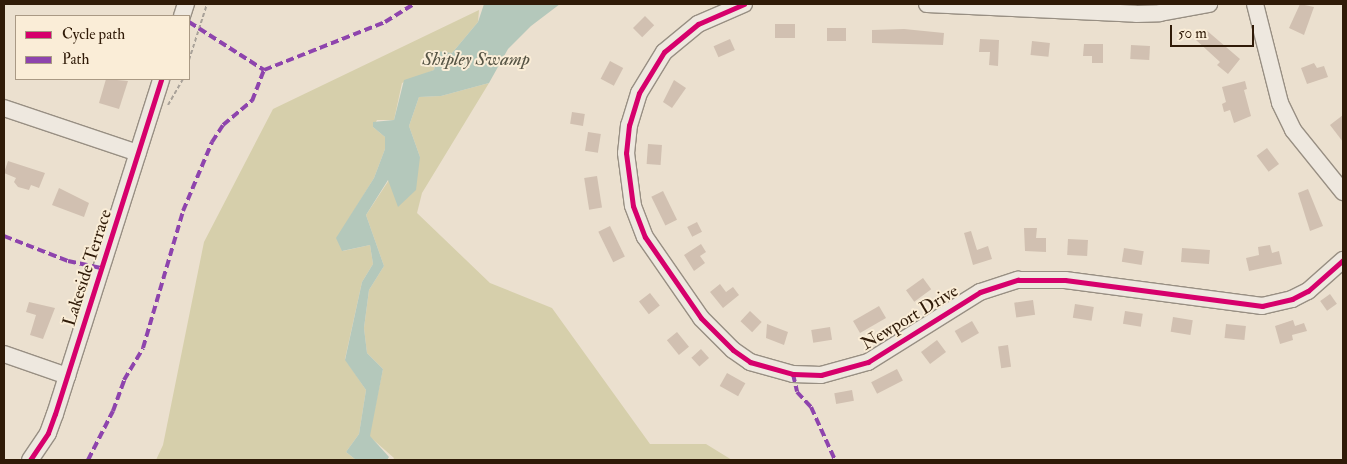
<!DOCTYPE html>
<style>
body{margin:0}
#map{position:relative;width:1347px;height:464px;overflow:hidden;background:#ebe0cf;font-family:"IM FELL Double Pica",serif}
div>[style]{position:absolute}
.green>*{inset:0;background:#d6cfab}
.water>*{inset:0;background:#b4c8bb}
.building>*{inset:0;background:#d1c0b1;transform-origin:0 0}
.path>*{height:2px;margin-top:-1px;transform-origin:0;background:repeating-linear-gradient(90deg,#a9a299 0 4px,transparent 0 6.5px)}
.roads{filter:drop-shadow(1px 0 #988f83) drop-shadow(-1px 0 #988f83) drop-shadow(0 1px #988f83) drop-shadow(0 -1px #988f83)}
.minor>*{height:16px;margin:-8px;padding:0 8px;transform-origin:8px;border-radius:8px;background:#eee8df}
.quiet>*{height:4px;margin-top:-2px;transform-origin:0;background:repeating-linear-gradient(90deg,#8e44ad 0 8px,transparent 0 12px)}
.cycleway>*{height:5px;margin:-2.5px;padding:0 2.5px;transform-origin:2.5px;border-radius:2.5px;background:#d6006c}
span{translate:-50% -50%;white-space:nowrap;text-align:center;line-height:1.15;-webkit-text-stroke:4px #faedd7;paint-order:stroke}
.street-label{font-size:18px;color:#301b08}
.water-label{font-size:19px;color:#565444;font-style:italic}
.frame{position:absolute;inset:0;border:5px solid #301b08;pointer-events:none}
.legend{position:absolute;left:15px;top:15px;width:175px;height:65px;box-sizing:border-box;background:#faedd7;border:1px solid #a99984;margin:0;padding:6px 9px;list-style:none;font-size:15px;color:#301b08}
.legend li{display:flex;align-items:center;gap:10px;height:25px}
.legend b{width:25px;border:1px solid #a99984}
.scale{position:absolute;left:1170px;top:25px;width:84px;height:22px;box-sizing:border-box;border:2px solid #301b08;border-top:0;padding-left:6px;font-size:15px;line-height:18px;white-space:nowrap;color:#301b08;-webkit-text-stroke:4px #faedd7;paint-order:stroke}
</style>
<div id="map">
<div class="green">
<i style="clip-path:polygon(479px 10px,478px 22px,452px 53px,435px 52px,434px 70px,402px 83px,394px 120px,377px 120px,373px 127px,385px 137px,385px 149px,374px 178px,337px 238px,343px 251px,370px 245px,373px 264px,362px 282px,345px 359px,366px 390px,359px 434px,346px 452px,356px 460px,156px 460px,163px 445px,204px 242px,273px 109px)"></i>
<i style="clip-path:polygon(489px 83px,422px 193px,417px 213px,490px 283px,552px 308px,650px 444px,706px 444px,732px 460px,393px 460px,394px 458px,369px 436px,383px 369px,367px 353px,364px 328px,369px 290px,384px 266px,366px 215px,389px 180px,420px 157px,409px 126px,419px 97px,441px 96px)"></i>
</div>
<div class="water">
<i style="clip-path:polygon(484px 4px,560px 4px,531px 26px,508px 49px,489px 83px,441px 96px,419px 97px,409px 126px,420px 157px,416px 190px,398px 207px,388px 180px,366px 215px,384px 266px,369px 290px,364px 328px,367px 353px,383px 369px,370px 436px,389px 457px,387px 460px,356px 460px,346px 452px,359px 434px,366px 390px,345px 360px,362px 282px,373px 264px,370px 245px,342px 251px,336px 238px,374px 178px,385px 149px,385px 137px,373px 127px,373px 122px,394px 120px,404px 80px,434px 70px,437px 51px,452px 53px,478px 22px)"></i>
</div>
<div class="building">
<i style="clip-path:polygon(1300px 4px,1314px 7px,1304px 35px,1289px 28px)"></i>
<i style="left:645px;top:16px;width:13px;height:17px;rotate:45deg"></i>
<i style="left:775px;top:24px;width:20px;height:14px"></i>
<i style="left:827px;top:28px;width:19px;height:13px"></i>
<i style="clip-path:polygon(904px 29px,944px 33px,943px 45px,872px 43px,872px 30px)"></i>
<i style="clip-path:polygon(1205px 29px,1240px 59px,1228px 74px,1217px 65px,1220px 62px,1196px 40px)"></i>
<i style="left:730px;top:39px;width:12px;height:18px;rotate:66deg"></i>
<i style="clip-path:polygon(980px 39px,999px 40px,998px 66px,989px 65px,990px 52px,979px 52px)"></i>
<i style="left:1032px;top:41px;width:18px;height:14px;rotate:6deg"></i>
<i style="clip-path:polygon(1084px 44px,1103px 44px,1103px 63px,1092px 63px,1092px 56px,1083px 56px)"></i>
<i style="left:1131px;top:45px;width:19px;height:14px;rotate:3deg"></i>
<i style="left:610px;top:61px;width:15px;height:20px;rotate:28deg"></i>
<i style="clip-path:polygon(1314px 63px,1317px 68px,1324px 66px,1328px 77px,1307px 84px,1301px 68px)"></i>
<i style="clip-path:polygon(106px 79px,128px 81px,119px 109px,99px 103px)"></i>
<i style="clip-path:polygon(674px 80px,686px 88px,672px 108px,663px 102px)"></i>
<i style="clip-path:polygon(1245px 81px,1247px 89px,1244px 90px,1251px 116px,1234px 123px,1230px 110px,1224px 112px,1222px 104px,1226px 102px,1222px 87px)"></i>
<i style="left:572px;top:112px;width:13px;height:12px;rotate:9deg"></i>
<i style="clip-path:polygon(1343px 115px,1343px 142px,1330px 125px)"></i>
<i style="left:588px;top:132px;width:13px;height:19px;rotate:9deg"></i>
<i style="left:648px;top:144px;width:14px;height:20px;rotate:4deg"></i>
<i style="left:1267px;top:148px;width:20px;height:13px;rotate:53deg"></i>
<i style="clip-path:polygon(8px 161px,45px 173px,39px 188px,31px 185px,29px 190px,18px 187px,14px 182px,16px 178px,4px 173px)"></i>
<i style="left:597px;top:176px;width:32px;height:13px;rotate:81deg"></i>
<i style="clip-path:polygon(59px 188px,89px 203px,84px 217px,52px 205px)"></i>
<i style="clip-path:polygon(1308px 189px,1323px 226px,1310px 231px,1298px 193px)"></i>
<i style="left:663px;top:191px;width:32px;height:13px;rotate:64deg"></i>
<i style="left:697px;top:222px;width:11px;height:11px;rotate:63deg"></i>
<i style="left:610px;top:226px;width:34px;height:13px;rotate:64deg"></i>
<i style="clip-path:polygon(1024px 228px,1037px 228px,1036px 238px,1046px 238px,1046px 252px,1025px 251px)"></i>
<i style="clip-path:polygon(971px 231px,977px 250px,988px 246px,992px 259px,973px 265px,964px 233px)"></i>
<i style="left:1068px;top:239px;width:20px;height:16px;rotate:3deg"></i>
<i style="clip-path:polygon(701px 244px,706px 252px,700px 256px,705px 263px,694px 271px,684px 255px)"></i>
<i style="clip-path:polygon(1270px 245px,1272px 253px,1279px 251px,1282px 264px,1249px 271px,1246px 258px,1259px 255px,1258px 247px)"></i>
<i style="left:1124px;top:248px;width:20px;height:14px;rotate:9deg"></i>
<i style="left:1182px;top:248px;width:28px;height:14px;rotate:4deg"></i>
<i style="left:923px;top:278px;width:14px;height:21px;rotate:54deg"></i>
<i style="clip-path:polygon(720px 284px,726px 292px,733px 287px,739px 295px,723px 308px,710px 292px)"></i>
<i style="left:650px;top:293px;width:16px;height:14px;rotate:52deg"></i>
<i style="left:1330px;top:294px;width:12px;height:12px;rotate:55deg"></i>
<i style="left:1033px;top:300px;width:15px;height:19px;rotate:82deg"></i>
<i style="clip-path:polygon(29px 302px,55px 308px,43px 339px,30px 335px,36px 315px,26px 312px)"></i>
<i style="left:1075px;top:304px;width:19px;height:14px;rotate:9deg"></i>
<i style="left:879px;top:306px;width:14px;height:30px;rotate:60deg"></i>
<i style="left:750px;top:311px;width:16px;height:14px;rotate:43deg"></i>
<i style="left:1125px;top:311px;width:18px;height:13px;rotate:9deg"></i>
<i style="left:1173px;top:317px;width:20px;height:15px;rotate:9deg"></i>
<i style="clip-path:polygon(1293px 320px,1295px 326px,1304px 323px,1307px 331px,1292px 335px,1293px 340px,1280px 344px,1275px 326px)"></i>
<i style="left:972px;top:321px;width:14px;height:20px;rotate:60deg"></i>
<i style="clip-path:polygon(767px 324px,788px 332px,784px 345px,766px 338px)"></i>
<i style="left:1226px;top:324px;width:20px;height:14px;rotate:6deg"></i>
<i style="left:830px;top:327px;width:13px;height:19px;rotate:81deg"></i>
<i style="left:677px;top:332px;width:19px;height:13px;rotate:51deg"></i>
<i style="left:937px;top:340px;width:15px;height:20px;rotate:53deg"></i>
<i style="left:1008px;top:345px;width:22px;height:10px;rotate:82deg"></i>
<i style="left:701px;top:349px;width:12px;height:13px;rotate:48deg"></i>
<i style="left:897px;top:369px;width:13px;height:29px;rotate:63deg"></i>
<i style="left:727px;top:373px;width:21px;height:15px;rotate:29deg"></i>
<i style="left:852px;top:390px;width:11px;height:18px;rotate:80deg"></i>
</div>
<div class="path">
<i style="left:189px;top:60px;width:59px;rotate:-72.2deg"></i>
<i style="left:168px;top:105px;width:30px;rotate:-60deg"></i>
</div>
<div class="roads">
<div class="minor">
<i style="left:744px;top:4px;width:50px;rotate:156.5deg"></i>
<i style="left:698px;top:24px;width:44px;rotate:140.5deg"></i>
<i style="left:664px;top:52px;width:48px;rotate:121.4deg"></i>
<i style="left:639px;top:93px;width:34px;rotate:107deg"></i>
<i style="left:629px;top:125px;width:28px;rotate:96deg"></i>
<i style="left:626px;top:153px;width:53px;rotate:82.5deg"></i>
<i style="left:633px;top:206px;width:33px;rotate:69deg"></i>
<i style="left:645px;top:237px;width:98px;rotate:55.3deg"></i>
<i style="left:701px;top:318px;width:45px;rotate:45deg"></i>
<i style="left:733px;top:350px;width:21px;rotate:35deg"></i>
<i style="left:750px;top:362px;width:45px;rotate:15.6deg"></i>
<i style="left:793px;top:374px;width:28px;rotate:2deg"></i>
<i style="left:821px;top:375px;width:49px;rotate:-15.5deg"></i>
<i style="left:868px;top:362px;width:132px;rotate:-32deg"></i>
<i style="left:980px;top:292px;width:40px;rotate:-18deg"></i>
<i style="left:1018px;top:280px;width:47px"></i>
<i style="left:1065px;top:280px;width:199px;rotate:7.5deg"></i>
<i style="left:1262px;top:306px;width:31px;rotate:-13deg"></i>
<i style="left:1292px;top:299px;width:18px;rotate:-27deg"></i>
<i style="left:1308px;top:291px;width:47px;rotate:-41.5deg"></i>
<i style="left:927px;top:4px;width:209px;rotate:2.7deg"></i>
<i style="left:1136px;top:14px;width:24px;rotate:-2deg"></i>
<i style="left:1160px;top:13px;width:50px;rotate:-10.4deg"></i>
<i style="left:1255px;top:4px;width:102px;rotate:75.8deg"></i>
<i style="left:1280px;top:103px;width:30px;rotate:64deg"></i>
<i style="left:1293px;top:130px;width:80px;rotate:51.1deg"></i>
<i style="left:182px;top:16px;width:13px;rotate:-72deg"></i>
<i style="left:4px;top:108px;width:141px;rotate:18.6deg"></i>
<i style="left:4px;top:354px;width:67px;rotate:19.2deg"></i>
<i style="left:30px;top:460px;width:32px;rotate:-56deg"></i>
<i style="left:48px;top:433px;width:20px;rotate:-70deg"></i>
<i style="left:55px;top:414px;width:351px;rotate:-72.4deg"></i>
</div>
</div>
<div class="quiet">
<i style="left:189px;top:22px;width:89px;rotate:32.6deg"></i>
<i style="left:264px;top:70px;width:130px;rotate:-21.6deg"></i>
<i style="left:385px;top:22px;width:34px;rotate:-32deg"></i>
<i style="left:4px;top:236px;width:69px;rotate:21.3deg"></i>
<i style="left:68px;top:261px;width:35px;rotate:12deg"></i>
<i style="left:793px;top:374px;width:18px;rotate:77deg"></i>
<i style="left:797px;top:392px;width:21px;rotate:47deg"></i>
<i style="left:811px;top:407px;width:58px;rotate:65.6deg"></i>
<i style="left:88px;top:460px;width:55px;rotate:-63deg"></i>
<i style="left:113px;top:411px;width:33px;rotate:-70deg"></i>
<i style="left:124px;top:380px;width:37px;rotate:-59deg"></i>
<i style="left:143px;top:348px;width:143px;rotate:-73.7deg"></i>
<i style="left:183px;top:211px;width:75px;rotate:-67.2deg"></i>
<i style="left:212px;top:142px;width:20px;rotate:-57deg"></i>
<i style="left:223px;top:125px;width:38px;rotate:-40deg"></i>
<i style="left:252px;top:101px;width:33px;rotate:-69deg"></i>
</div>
<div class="cycleway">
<i style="left:744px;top:4px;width:50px;rotate:156.5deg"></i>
<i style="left:698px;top:24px;width:44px;rotate:140.5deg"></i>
<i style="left:664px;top:52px;width:48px;rotate:121.4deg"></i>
<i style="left:639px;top:93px;width:34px;rotate:107deg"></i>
<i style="left:629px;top:125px;width:28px;rotate:96deg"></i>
<i style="left:626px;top:153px;width:53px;rotate:82.5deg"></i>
<i style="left:633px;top:206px;width:33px;rotate:69deg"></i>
<i style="left:645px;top:237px;width:98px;rotate:55.3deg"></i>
<i style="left:701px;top:318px;width:45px;rotate:45deg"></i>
<i style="left:733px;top:350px;width:21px;rotate:35deg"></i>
<i style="left:750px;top:362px;width:45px;rotate:15.6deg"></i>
<i style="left:793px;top:374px;width:28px;rotate:2deg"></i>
<i style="left:821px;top:375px;width:49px;rotate:-15.5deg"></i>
<i style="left:868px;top:362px;width:132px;rotate:-32deg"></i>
<i style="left:980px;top:292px;width:40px;rotate:-18deg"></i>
<i style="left:1018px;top:280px;width:47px"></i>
<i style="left:1065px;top:280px;width:199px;rotate:7.5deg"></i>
<i style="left:1262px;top:306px;width:31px;rotate:-13deg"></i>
<i style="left:1292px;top:299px;width:18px;rotate:-27deg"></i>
<i style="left:1308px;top:291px;width:47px;rotate:-41.5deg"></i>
<i style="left:30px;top:460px;width:32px;rotate:-56deg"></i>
<i style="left:48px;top:433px;width:20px;rotate:-70deg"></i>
<i style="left:55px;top:414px;width:351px;rotate:-72.4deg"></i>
</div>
<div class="street-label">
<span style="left:88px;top:268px;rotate:-72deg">Lakeside Terrace</span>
<span style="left:910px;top:318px;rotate:-31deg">Newport Drive</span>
</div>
<div class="water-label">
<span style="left:476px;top:60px">Shipley Swamp</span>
</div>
<div class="frame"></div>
<ul class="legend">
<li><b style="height:6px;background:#d6006c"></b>Cycle path</li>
<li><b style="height:6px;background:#8e44ad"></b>Path</li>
</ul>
<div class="scale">50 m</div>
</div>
